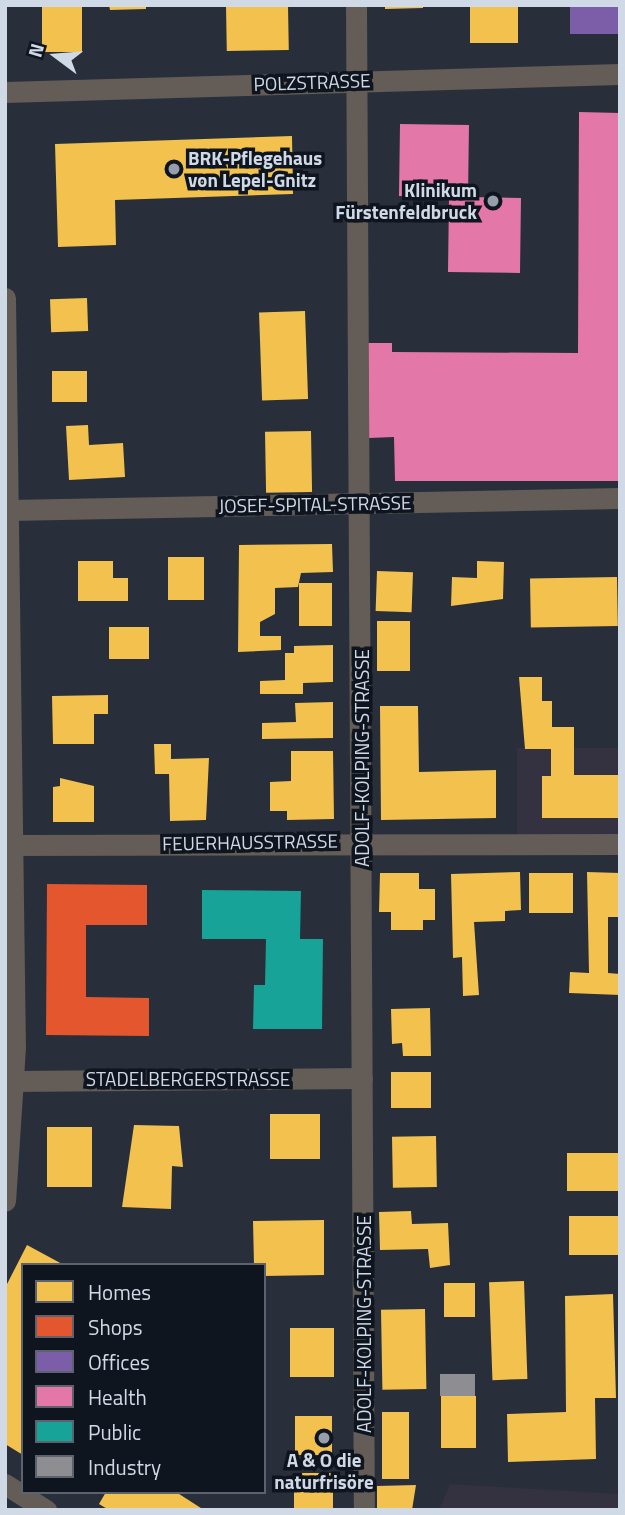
<!DOCTYPE html>
<meta charset="utf-8">
<style>
body{margin:0}
#map{position:relative;width:625px;height:1515px;overflow:hidden;background:#282f3a;font-family:"Titillium Web",sans-serif}
div>[style]{position:absolute}
.commercial>*{inset:0;background:#343141;transform-origin:0 0}
.homes>*{inset:0;background:#f2c14e;transform-origin:0 0}
.shops>*{inset:0;background:#e4572e}
.offices>*{inset:0;background:#7b5ea7;transform-origin:0 0}
.health>*{inset:0;background:#e377a8}
.public>*{inset:0;background:#17a398}
.industry>*{inset:0;background:#8d8d92;transform-origin:0 0}
.street>*{height:21px;margin:-10.5px;padding:0 10.5px;transform-origin:10.5px;border-radius:10.5px;background:#635c57}
.dots>*{width:19px;height:19px;translate:-50% -50%;box-sizing:border-box;border:4px solid #0f151f;border-radius:50%}
span{translate:-50% -50%;white-space:nowrap;text-align:center;line-height:1.15;-webkit-text-stroke:7px #0f151f;paint-order:stroke}
.street-label{font-size:19px;color:#d0d9e6}
.poi-label{font-size:19px;color:#d0d9e6;font-weight:700}
.left{translate:0 -50%;text-align:left}
.right{translate:-100% -50%;text-align:right}
.frame{position:absolute;inset:0;border:7px solid #d0d9e6;pointer-events:none}
.legend{position:absolute;left:21px;top:1263px;width:245px;height:231px;box-sizing:border-box;background:#0f151f;border:2px solid #5c636f;margin:0;padding:9px 12px;list-style:none;font-size:21px;color:#d0d9e6}
.legend li{display:flex;align-items:center;gap:14px;height:35px}
.legend b{width:35px;border:2px solid #5c636f}
.north{position:absolute;left:21px;top:21px;width:70px;height:70px;-webkit-text-stroke:5px #0f151f;paint-order:stroke;rotate:286deg;font-size:19px;font-weight:700;line-height:28px;text-align:center;color:#d0d9e6}
.north::after{content:'';display:block;margin:auto;width:24px;height:32px;background:#d0d9e6;clip-path:polygon(50% 0,100% 100%,50% 72%,0 100%)}
</style>
<div id="map">
<div class="commercial">
<i style="left:620px;top:748px;width:87px;height:103px;rotate:90deg"></i>
<i style="clip-path:polygon(450px 1484px,620px 1494px,620px 1510px,439px 1510px)"></i>
</div>
<div class="homes">
<i style="left:42px;top:5px;width:40px;height:47px"></i>
<i style="clip-path:polygon(109px 5px,146px 5px,146px 9px,110px 10px)"></i>
<i style="left:288px;top:5px;width:45px;height:62px;rotate:89deg"></i>
<i style="clip-path:polygon(385px 5px,423px 5px,423px 8px,385px 9px)"></i>
<i style="left:470px;top:5px;width:48px;height:38px"></i>
<i style="clip-path:polygon(292px 136px,293px 194px,115px 200px,116px 245px,58px 247px,55px 144px)"></i>
<i style="left:87px;top:298px;width:33px;height:37px;rotate:88deg"></i>
<i style="left:305px;top:311px;width:88px;height:46px;rotate:88deg"></i>
<i style="left:87px;top:371px;width:31px;height:35px;rotate:90deg"></i>
<i style="clip-path:polygon(88px 425px,89px 445px,123px 443px,125px 477px,69px 480px,66px 426px)"></i>
<i style="left:311px;top:431px;width:61px;height:46px;rotate:89deg"></i>
<i style="clip-path:polygon(332px 544px,333px 572px,301px 573px,298px 587px,275px 588px,275px 614px,260px 622px,260px 636px,281px 636px,281px 650px,238px 652px,239px 545px)"></i>
<i style="left:168px;top:557px;width:36px;height:43px"></i>
<i style="clip-path:polygon(78px 561px,113px 561px,113px 578px,128px 578px,128px 601px,78px 601px)"></i>
<i style="clip-path:polygon(477px 561px,504px 562px,503px 599px,451px 606px,452px 577px,477px 578px)"></i>
<i style="left:377px;top:571px;width:36px;height:40px;rotate:2deg"></i>
<i style="left:617px;top:577px;width:49px;height:87px;rotate:89deg"></i>
<i style="left:299px;top:583px;width:33px;height:43px"></i>
<i style="left:377px;top:621px;width:33px;height:50px"></i>
<i style="left:109px;top:627px;width:40px;height:32px"></i>
<i style="clip-path:polygon(333px 645px,333px 682px,303px 683px,303px 694px,260px 694px,260px 681px,285px 680px,285px 653px,294px 653px,294px 646px)"></i>
<i style="clip-path:polygon(519px 677px,542px 677px,542px 701px,552px 701px,552px 727px,574px 727px,574px 775px,620px 775px,620px 818px,542px 818px,542px 776px,551px 776px,551px 749px,525px 749px)"></i>
<i style="clip-path:polygon(108px 695px,108px 714px,94px 714px,94px 744px,53px 744px,52px 696px)"></i>
<i style="clip-path:polygon(333px 702px,333px 738px,262px 739px,262px 723px,296px 722px,295px 703px)"></i>
<i style="clip-path:polygon(380px 706px,418px 706px,419px 772px,496px 770px,496px 818px,381px 820px)"></i>
<i style="clip-path:polygon(154px 744px,171px 744px,171px 759px,209px 758px,206px 820px,170px 821px,169px 774px,155px 774px)"></i>
<i style="clip-path:polygon(291px 751px,333px 751px,334px 819px,287px 820px,287px 811px,270px 811px,270px 782px,291px 781px)"></i>
<i style="clip-path:polygon(60px 778px,94px 786px,94px 822px,53px 822px,53px 787px,60px 786px)"></i>
<i style="clip-path:polygon(520px 872px,521px 910px,505px 911px,505px 921px,474px 922px,479px 995px,463px 996px,462px 957px,453px 958px,451px 874px)"></i>
<i style="clip-path:polygon(587px 872px,620px 873px,620px 917px,608px 917px,608px 973px,620px 974px,620px 995px,569px 993px,570px 972px,589px 973px)"></i>
<i style="clip-path:polygon(380px 873px,419px 873px,419px 889px,435px 889px,435px 920px,423px 920px,423px 930px,391px 930px,391px 912px,379px 912px)"></i>
<i style="left:529px;top:873px;width:44px;height:40px"></i>
<i style="clip-path:polygon(430px 1008px,431px 1056px,403px 1056px,402px 1043px,392px 1044px,391px 1009px)"></i>
<i style="left:431px;top:1072px;width:36px;height:40px;rotate:90deg"></i>
<i style="left:270px;top:1114px;width:50px;height:45px"></i>
<i style="clip-path:polygon(134px 1125px,179px 1126px,183px 1167px,172px 1166px,171px 1209px,122px 1207px)"></i>
<i style="left:47px;top:1127px;width:45px;height:60px"></i>
<i style="left:436px;top:1136px;width:51px;height:44px;rotate:89deg"></i>
<i style="left:620px;top:1153px;width:38px;height:53px;rotate:90deg"></i>
<i style="clip-path:polygon(411px 1211px,412px 1224px,448px 1223px,450px 1265px,430px 1268px,428px 1249px,380px 1250px,379px 1212px)"></i>
<i style="left:620px;top:1216px;width:39px;height:51px;rotate:90deg"></i>
<i style="clip-path:polygon(324px 1220px,324px 1275px,264px 1276px,264px 1265px,254px 1265px,253px 1221px)"></i>
<i style="clip-path:polygon(27px 1245px,64px 1265px,23px 1265px,23px 1455px,5px 1444px,5px 1288px)"></i>
<i style="left:524px;top:1281px;width:98px;height:35px;rotate:88deg"></i>
<i style="left:444px;top:1283px;width:31px;height:34px"></i>
<i style="clip-path:polygon(613px 1294px,616px 1398px,595px 1398px,596px 1459px,508px 1462px,507px 1414px,566px 1412px,565px 1296px)"></i>
<i style="left:425px;top:1309px;width:80px;height:44px;rotate:89deg"></i>
<i style="left:290px;top:1328px;width:44px;height:49px"></i>
<i style="left:441px;top:1396px;width:35px;height:52px"></i>
<i style="left:382px;top:1412px;width:27px;height:67px"></i>
<i style="left:295px;top:1416px;width:37px;height:39px"></i>
<i style="left:294px;top:1473px;width:39px;height:37px"></i>
<i style="clip-path:polygon(416px 1485px,412px 1510px,377px 1510px,377px 1486px)"></i>
<i style="clip-path:polygon(106px 1492px,176px 1492px,204px 1510px,109px 1510px,99px 1504px)"></i>
</div>
<div class="shops">
<i style="clip-path:polygon(47px 884px,147px 885px,147px 925px,86px 925px,86px 997px,149px 998px,149px 1036px,46px 1035px)"></i>
</div>
<div class="offices">
<i style="left:570px;top:5px;width:50px;height:29px"></i>
</div>
<div class="health">
<i style="clip-path:polygon(579px 112px,620px 113px,620px 481px,395px 481px,394px 437px,369px 438px,368px 343px,392px 343px,392px 352px,578px 353px)"></i>
<i style="clip-path:polygon(400px 124px,469px 125px,468px 197px,521px 198px,520px 273px,448px 272px,449px 197px,399px 196px)"></i>
</div>
<div class="public">
<i style="clip-path:polygon(202px 890px,301px 891px,300px 939px,323px 939px,322px 1029px,253px 1029px,254px 985px,265px 985px,266px 939px,202px 939px)"></i>
</div>
<div class="industry">
<i style="left:440px;top:1374px;width:35px;height:22px"></i>
</div>
<div class="street">
<i style="left:356px;top:5px;width:1505px;rotate:89.7deg"></i>
<i style="left:5px;top:92px;width:615px;rotate:-1.68deg"></i>
<i style="left:5px;top:298px;width:749px;rotate:89.24deg"></i>
<i style="left:15px;top:1047px;width:154px;rotate:93.7deg"></i>
<i style="left:9px;top:510px;width:611px;rotate:-1.13deg"></i>
<i style="left:5px;top:845px;width:615px;rotate:-0.09deg"></i>
<i style="left:14px;top:1081px;width:348px;rotate:-0.5deg"></i>
<i style="left:5px;top:1484px;width:49px;rotate:32.4deg"></i>
</div>
<div class="dots">
<i style="left:174px;top:169px;background:#959eaa"></i>
<i style="left:493px;top:201px;background:#959eaa"></i>
<i style="left:324px;top:1438px;background:#959eaa"></i>
</div>
<div class="street-label">
<span style="left:312px;top:82px;rotate:-2deg">POLZSTRASSE</span>
<span style="left:315px;top:504px;rotate:-1deg">JOSEF-SPITAL-STRASSE</span>
<span style="left:362px;top:758px;rotate:-90deg">ADOLF-KOLPING-STRASSE</span>
<span style="left:250px;top:842px;rotate:-1deg">FEUERHAUSSTRASSE</span>
<span style="left:188px;top:1079px">STADELBERGERSTRASSE</span>
<span style="left:364px;top:1324px;rotate:-90deg">ADOLF-KOLPING-STRASSE</span>
</div>
<div class="poi-label">
<span class="left" style="left:188px;top:169px">BRK-Pflegehaus<br>von Lepel-Gnitz</span>
<span class="right" style="left:477px;top:201px">Klinikum<br>Fürstenfeldbruck</span>
<span style="left:324px;top:1471px">A &amp; O die<br>naturfrisöre</span>
</div>
<div class="frame"></div>
<ul class="legend">
<li><b style="height:19px;background:#f2c14e"></b>Homes</li>
<li><b style="height:19px;background:#e4572e"></b>Shops</li>
<li><b style="height:19px;background:#7b5ea7"></b>Offices</li>
<li><b style="height:19px;background:#e377a8"></b>Health</li>
<li><b style="height:19px;background:#17a398"></b>Public</li>
<li><b style="height:19px;background:#8d8d92"></b>Industry</li>
</ul>
<div class="north">N</div>
</div>
